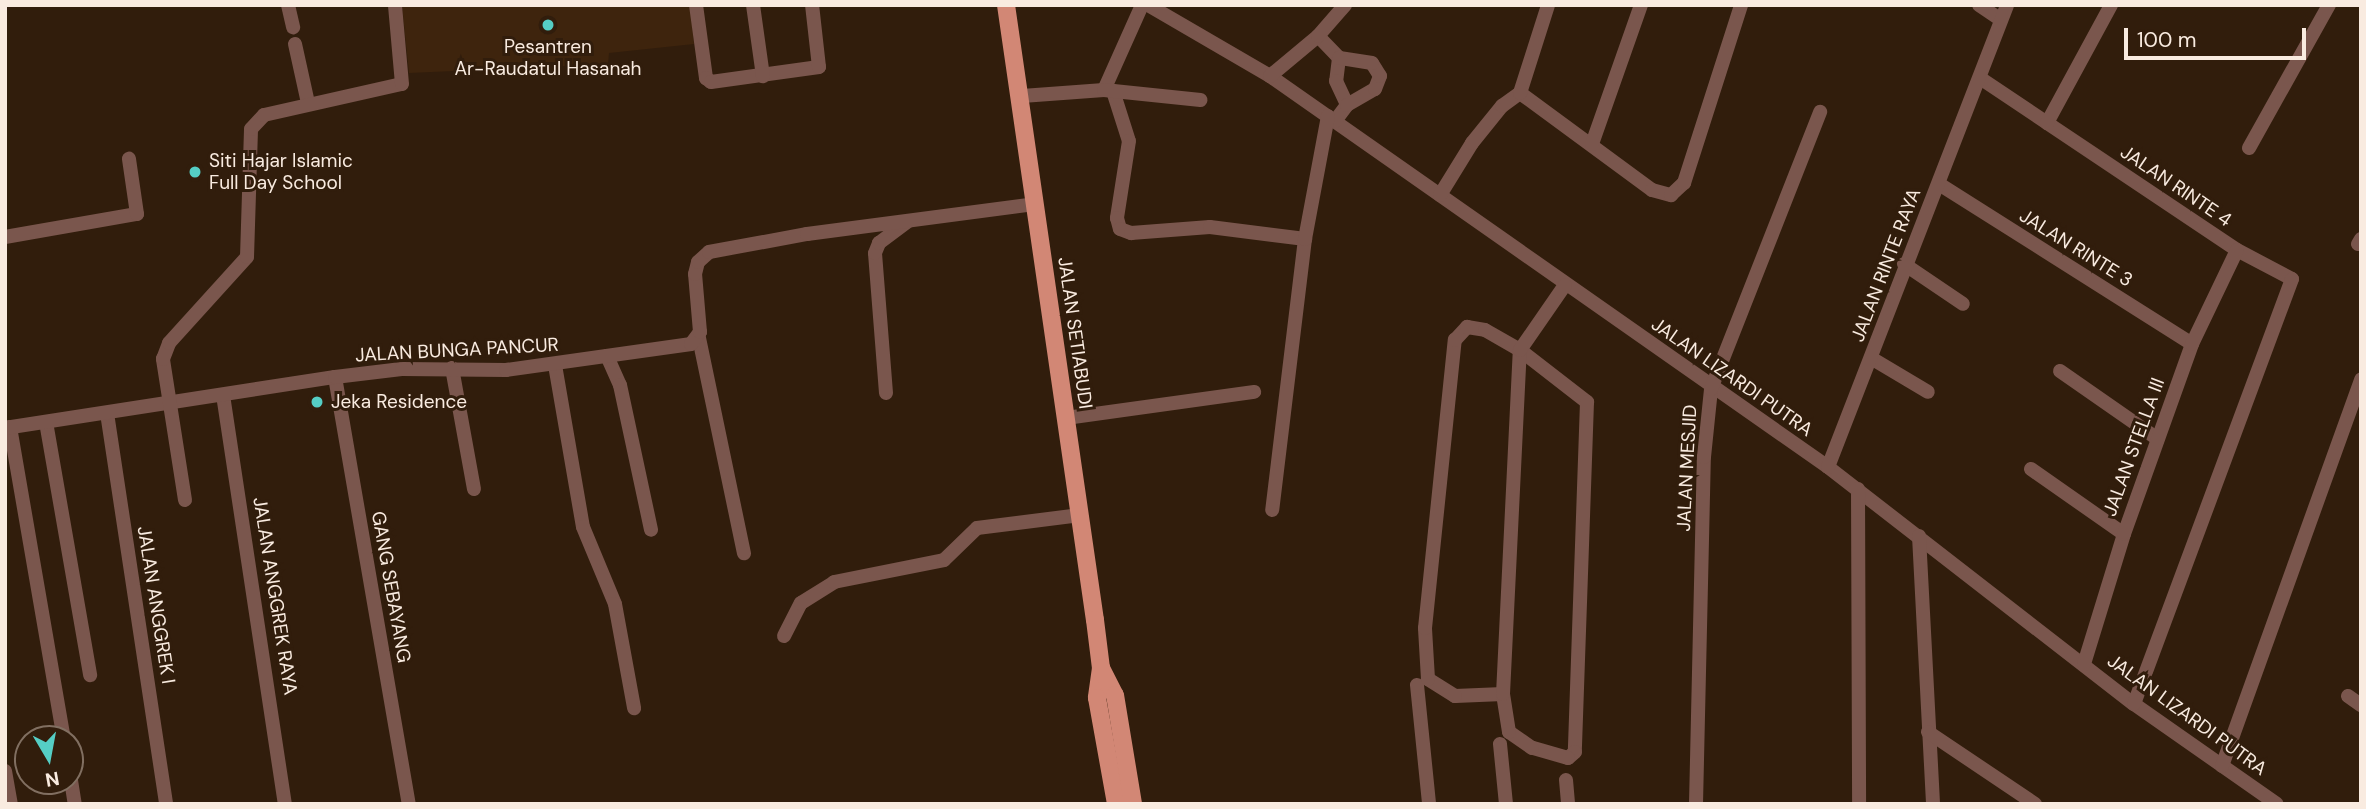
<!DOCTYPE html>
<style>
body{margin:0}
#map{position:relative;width:2366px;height:809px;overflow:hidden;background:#311d0c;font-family:"DM Sans",sans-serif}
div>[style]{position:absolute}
.built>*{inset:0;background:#3e240d}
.street>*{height:14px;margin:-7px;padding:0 7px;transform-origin:7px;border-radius:7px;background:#7a564d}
.primary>*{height:18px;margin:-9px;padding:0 9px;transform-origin:9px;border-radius:9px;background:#d28775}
.dots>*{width:19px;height:19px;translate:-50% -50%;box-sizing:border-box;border:4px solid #311d0c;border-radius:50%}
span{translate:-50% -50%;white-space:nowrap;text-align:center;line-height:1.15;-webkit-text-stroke:6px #311d0c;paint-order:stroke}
.poi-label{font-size:19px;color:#f9ebe0}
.left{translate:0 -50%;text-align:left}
.street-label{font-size:19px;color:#f9ebe0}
.frame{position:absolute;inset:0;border:7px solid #f9ebe0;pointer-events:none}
.north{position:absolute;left:14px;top:725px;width:70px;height:70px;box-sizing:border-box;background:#311d0c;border:2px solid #816f61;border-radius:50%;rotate:170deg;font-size:19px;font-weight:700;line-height:28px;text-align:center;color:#f9ebe0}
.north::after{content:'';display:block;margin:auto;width:24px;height:32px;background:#55cec5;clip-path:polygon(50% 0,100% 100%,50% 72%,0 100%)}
.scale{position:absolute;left:2124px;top:28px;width:182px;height:32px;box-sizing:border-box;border:4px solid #f9ebe0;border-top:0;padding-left:9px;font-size:21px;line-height:24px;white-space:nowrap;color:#f9ebe0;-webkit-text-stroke:5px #311d0c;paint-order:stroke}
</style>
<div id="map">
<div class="built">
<i style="clip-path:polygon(402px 5px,690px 5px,694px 44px,609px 53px,608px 64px,409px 73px)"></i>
</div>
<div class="street">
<i style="left:288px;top:5px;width:23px;rotate:77deg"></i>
<i style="left:696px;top:5px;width:74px;rotate:82.2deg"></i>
<i style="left:706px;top:78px;width:6px;rotate:39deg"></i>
<i style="left:711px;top:82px;width:109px;rotate:-7.9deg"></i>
<i style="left:819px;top:67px;width:62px;rotate:-96.4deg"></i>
<i style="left:753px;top:5px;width:72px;rotate:82deg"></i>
<i style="left:1148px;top:5px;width:141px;rotate:30.2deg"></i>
<i style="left:1270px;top:76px;width:681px;rotate:35.02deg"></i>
<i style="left:1828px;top:467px;width:387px;rotate:37.8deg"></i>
<i style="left:2134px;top:704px;width:174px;rotate:35deg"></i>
<i style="left:1979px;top:5px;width:25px;rotate:34deg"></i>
<i style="left:1318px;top:36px;width:30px;rotate:46deg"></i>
<i style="left:1339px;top:58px;width:23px;rotate:97deg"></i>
<i style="left:1336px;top:81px;width:26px;rotate:65deg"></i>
<i style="left:295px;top:44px;width:60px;rotate:77.6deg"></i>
<i style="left:1270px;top:76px;width:62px;rotate:-39.8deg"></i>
<i style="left:1318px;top:36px;width:41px;rotate:-48.9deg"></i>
<i style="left:1980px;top:78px;width:309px;rotate:33.8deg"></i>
<i style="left:2237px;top:250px;width:62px;rotate:27.8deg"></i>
<i style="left:2292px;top:279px;width:453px;rotate:110.4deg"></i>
<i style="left:1104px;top:90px;width:93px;rotate:-65.9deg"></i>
<i style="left:1113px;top:91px;width:52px;rotate:72.3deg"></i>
<i style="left:1129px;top:141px;width:78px;rotate:98.9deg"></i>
<i style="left:1117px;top:218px;width:11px;rotate:75deg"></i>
<i style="left:1120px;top:229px;width:12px;rotate:20deg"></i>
<i style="left:1131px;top:233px;width:79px;rotate:-4.3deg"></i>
<i style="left:1210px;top:227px;width:96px;rotate:7.2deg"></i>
<i style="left:1305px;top:239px;width:273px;rotate:96.9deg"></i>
<i style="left:1520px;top:93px;width:164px;rotate:36.3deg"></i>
<i style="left:1652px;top:190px;width:20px;rotate:15deg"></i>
<i style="left:1671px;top:195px;width:18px;rotate:-43deg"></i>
<i style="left:1684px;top:183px;width:187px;rotate:-72.2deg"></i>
<i style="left:1022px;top:96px;width:82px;rotate:-4.2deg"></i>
<i style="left:1104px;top:90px;width:97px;rotate:5.9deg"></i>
<i style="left:1335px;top:121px;width:20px;rotate:-53deg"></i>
<i style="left:1347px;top:105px;width:32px;rotate:-30deg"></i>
<i style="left:1375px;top:89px;width:14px;rotate:-69deg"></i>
<i style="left:1380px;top:76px;width:15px;rotate:-122deg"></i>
<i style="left:1372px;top:63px;width:33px;rotate:-171deg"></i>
<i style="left:2047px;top:123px;width:134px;rotate:-61.5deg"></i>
<i style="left:1592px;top:144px;width:147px;rotate:-70.6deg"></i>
<i style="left:2249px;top:148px;width:164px;rotate:-60.8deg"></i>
<i style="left:1939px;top:184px;width:299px;rotate:32.3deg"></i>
<i style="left:1440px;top:195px;width:61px;rotate:-58.4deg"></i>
<i style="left:1472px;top:143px;width:48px;rotate:-51deg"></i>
<i style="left:1502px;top:106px;width:22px;rotate:-36deg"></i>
<i style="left:1520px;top:93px;width:92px;rotate:-72.3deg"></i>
<i style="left:5px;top:237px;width:134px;rotate:-9.9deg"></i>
<i style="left:137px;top:214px;width:56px;rotate:-98.3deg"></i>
<i style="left:1305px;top:239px;width:125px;rotate:-79.4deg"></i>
<i style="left:2358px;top:244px;width:6px;rotate:-59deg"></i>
<i style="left:1904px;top:264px;width:71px;rotate:34.1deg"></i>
<i style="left:699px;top:338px;width:220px;rotate:78.2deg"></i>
<i style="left:607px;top:356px;width:32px;rotate:66deg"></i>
<i style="left:620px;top:385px;width:148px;rotate:77.9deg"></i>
<i style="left:1871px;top:358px;width:66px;rotate:30.8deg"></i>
<i style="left:555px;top:365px;width:164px;rotate:80.2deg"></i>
<i style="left:583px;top:527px;width:83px;rotate:67.4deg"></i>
<i style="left:615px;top:604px;width:106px;rotate:79.6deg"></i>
<i style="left:452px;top:368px;width:123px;rotate:79.7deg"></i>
<i style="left:2060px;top:371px;width:119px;rotate:34.8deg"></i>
<i style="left:335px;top:377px;width:433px;rotate:80.2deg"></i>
<i style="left:886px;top:393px;width:140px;rotate:-94.5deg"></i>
<i style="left:875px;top:253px;width:11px;rotate:-68deg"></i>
<i style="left:879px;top:243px;width:36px;rotate:-37deg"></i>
<i style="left:223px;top:395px;width:414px;rotate:81.4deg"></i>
<i style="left:107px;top:413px;width:395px;rotate:81.4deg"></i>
<i style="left:1066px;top:418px;width:190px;rotate:-7.9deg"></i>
<i style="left:46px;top:422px;width:257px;rotate:80.1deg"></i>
<i style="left:10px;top:427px;width:317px;rotate:80.2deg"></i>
<i style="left:5px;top:428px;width:334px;rotate:-8.8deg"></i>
<i style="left:335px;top:377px;width:67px;rotate:-6.8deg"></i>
<i style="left:402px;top:369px;width:104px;rotate:0.6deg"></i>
<i style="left:506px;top:370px;width:187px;rotate:-8deg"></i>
<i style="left:691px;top:344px;width:15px;rotate:-53deg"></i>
<i style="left:700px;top:332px;width:58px;rotate:-94.9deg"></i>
<i style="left:695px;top:274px;width:12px;rotate:-76deg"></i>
<i style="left:698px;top:262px;width:15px;rotate:-42deg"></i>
<i style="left:709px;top:252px;width:100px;rotate:-10.4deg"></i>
<i style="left:807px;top:234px;width:231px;rotate:-7.5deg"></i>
<i style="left:1828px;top:467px;width:495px;rotate:-68.8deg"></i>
<i style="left:2031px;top:469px;width:113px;rotate:35deg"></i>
<i style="left:1858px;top:489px;width:315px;rotate:89.8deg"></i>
<i style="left:185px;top:500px;width:143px;rotate:-98.9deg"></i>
<i style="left:163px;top:359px;width:17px;rotate:-69deg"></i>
<i style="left:169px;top:343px;width:116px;rotate:-47.8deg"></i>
<i style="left:247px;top:257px;width:128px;rotate:-88.2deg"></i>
<i style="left:251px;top:129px;width:19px;rotate:-47deg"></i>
<i style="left:264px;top:115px;width:141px;rotate:-12.7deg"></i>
<i style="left:402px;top:84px;width:79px;rotate:-95.1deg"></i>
<i style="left:1919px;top:536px;width:268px;rotate:87deg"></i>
<i style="left:784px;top:636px;width:37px;rotate:-63deg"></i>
<i style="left:801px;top:603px;width:39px;rotate:-32deg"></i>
<i style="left:834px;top:582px;width:112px;rotate:-11.3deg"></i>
<i style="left:944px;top:560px;width:46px;rotate:-44.1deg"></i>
<i style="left:977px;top:528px;width:104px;rotate:-7.2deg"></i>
<i style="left:2084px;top:664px;width:136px;rotate:-72.9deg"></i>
<i style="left:2124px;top:534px;width:202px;rotate:-70.3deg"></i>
<i style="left:2192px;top:344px;width:104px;rotate:-64.4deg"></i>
<i style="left:1417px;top:685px;width:120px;rotate:84.2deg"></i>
<i style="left:1503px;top:694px;width:48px;rotate:177.6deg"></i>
<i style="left:1455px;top:696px;width:32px;rotate:-148deg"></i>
<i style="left:1428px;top:679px;width:51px;rotate:-93.4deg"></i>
<i style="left:1425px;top:628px;width:290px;rotate:-84.1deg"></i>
<i style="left:1455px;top:340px;width:18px;rotate:-47deg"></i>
<i style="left:1467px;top:327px;width:18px;rotate:9deg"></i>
<i style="left:1485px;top:330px;width:40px;rotate:29.7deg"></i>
<i style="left:1520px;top:350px;width:85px;rotate:37.8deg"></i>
<i style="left:1587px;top:402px;width:350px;rotate:92deg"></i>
<i style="left:1575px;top:752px;width:9px;rotate:139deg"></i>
<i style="left:1568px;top:758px;width:37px;rotate:-164deg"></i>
<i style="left:1532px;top:748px;width:28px;rotate:-145deg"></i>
<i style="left:1509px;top:732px;width:38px;rotate:-99deg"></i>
<i style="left:1503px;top:694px;width:344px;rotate:-87.2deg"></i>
<i style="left:1520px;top:350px;width:79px;rotate:-55.3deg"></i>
<i style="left:2348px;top:696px;width:16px;rotate:35deg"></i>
<i style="left:1928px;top:732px;width:129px;rotate:33.9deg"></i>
<i style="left:1500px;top:744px;width:60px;rotate:84.3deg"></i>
<i style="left:2222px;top:766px;width:411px;rotate:-70.2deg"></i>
<i style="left:5px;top:771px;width:34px;rotate:80deg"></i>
<i style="left:70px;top:774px;width:30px;rotate:81deg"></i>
<i style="left:1566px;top:780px;width:24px;rotate:85deg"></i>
<i style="left:1696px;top:804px;width:347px;rotate:-88.7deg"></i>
<i style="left:1704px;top:457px;width:68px;rotate:-84.1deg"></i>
<i style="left:1711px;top:389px;width:298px;rotate:-68.5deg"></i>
</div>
<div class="primary">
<i style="left:1006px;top:5px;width:621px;rotate:81.77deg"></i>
<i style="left:1095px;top:620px;width:48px;rotate:82.9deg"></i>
<i style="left:1101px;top:668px;width:30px;rotate:98deg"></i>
<i style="left:1097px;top:698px;width:108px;rotate:79.8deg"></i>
<i style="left:1101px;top:668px;width:30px;rotate:63deg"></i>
<i style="left:1115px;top:695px;width:110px;rotate:80.6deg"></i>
</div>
<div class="dots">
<i style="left:548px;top:25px;background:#55cec5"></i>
<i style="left:195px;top:172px;background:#55cec5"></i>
<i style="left:317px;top:402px;background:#55cec5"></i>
</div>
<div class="poi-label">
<span style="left:548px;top:58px">Pesantren<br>Ar-Raudatul Hasanah</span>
<span class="left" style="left:209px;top:172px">Siti Hajar Islamic<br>Full Day School</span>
<span class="left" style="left:331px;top:402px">Jeka Residence</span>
</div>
<div class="street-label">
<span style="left:2176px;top:186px;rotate:34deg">JALAN RINTE 4</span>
<span style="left:2076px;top:248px;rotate:32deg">JALAN RINTE 3</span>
<span style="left:1886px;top:265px;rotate:-69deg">JALAN RINTE RAYA</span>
<span style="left:1075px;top:333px;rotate:82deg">JALAN SETIABUDI</span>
<span style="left:457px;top:350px;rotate:-3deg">JALAN BUNGA PANCUR</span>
<span style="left:1732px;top:377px;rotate:35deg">JALAN LIZARDI PUTRA</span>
<span style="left:2134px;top:447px;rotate:-70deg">JALAN STELLA III</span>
<span style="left:1687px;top:468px;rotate:-87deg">JALAN MESJID</span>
<span style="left:391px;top:587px;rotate:80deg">GANG SEBAYANG</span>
<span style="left:275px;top:596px;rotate:81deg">JALAN ANGGREK RAYA</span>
<span style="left:156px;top:605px;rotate:81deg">JALAN ANGGREK I</span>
<span style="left:2187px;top:715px;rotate:36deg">JALAN LIZARDI PUTRA</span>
</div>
<div class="frame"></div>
<div class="north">N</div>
<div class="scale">100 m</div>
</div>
